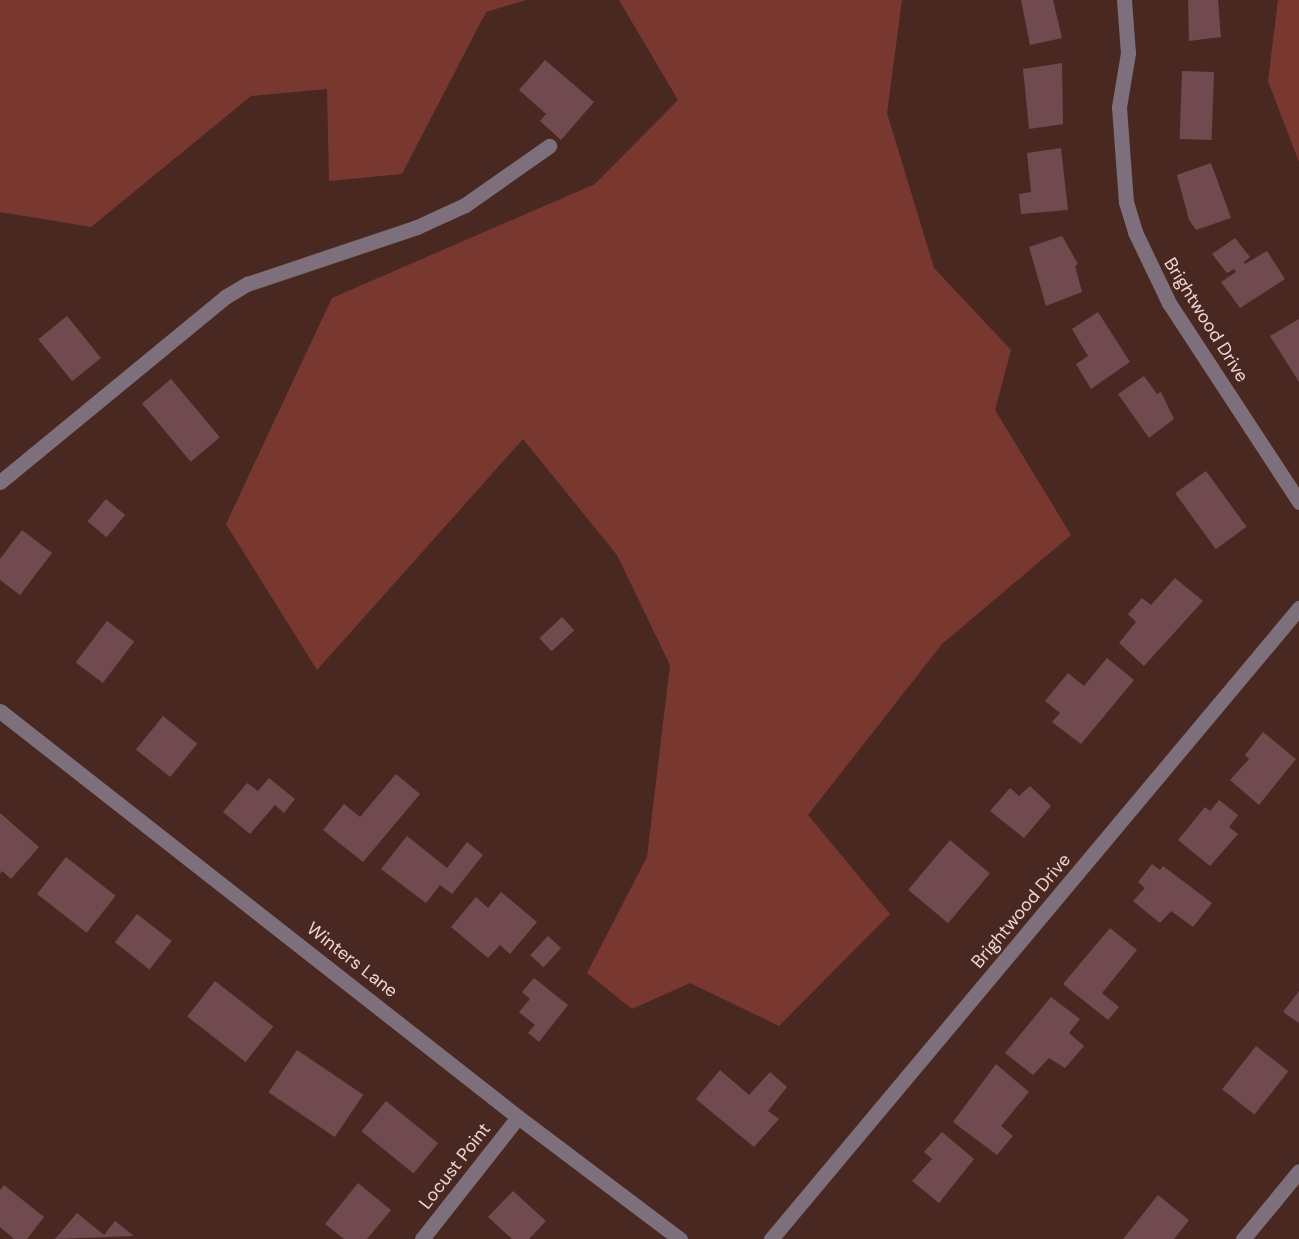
<!DOCTYPE html>
<style>
body{margin:0}
#map{position:relative;width:1299px;height:1239px;overflow:hidden;background:#4a2822;font-family:"DM Sans",sans-serif}
div>[style]{position:absolute}
.green>*{inset:0;background:#783830}
.building>*{inset:0;background:#704a4f;transform-origin:0 0}
.minor>*{height:15px;margin:-7.5px;padding:0 7.5px;transform-origin:7.5px;border-radius:7.5px;background:#7d707c}
span{translate:-50% -50%;white-space:nowrap;text-align:center;line-height:1.15;-webkit-text-stroke:4.5px #4a2822;paint-order:stroke}
.street-label{font-size:18px;color:#eed7d3}
</style>
<div id="map">
<div class="green">
<i style="clip-path:polygon(0 0,526px 0,486px 12px,402px 174px,329px 181px,327px 89px,251px 96px,91px 227px,0 212px)"></i>
<i style="clip-path:polygon(619px 0,902px 0,887px 113px,934px 268px,1011px 350px,995px 410px,1071px 535px,942px 644px,808px 815px,890px 914px,779px 1026px,690px 983px,632px 1009px,587px 973px,647px 857px,670px 665px,617px 555px,523px 439px,317px 670px,226px 524px,332px 298px,595px 184px,678px 100px)"></i>
<i style="clip-path:polygon(1278px 0,1299px 0,1299px 162px,1268px 81px)"></i>
</div>
<div class="building">
<i style="clip-path:polygon(1021px 0,1053px 0,1062px 38px,1030px 45px)"></i>
<i style="clip-path:polygon(1188px 0,1218px 0,1221px 37px,1189px 41px)"></i>
<i style="clip-path:polygon(545px 60px,594px 102px,561px 140px,540px 121px,546px 114px,519px 90px)"></i>
<i style="clip-path:polygon(1062px 63px,1063px 124px,1029px 129px,1023px 69px)"></i>
<i style="left:1182px;top:71px;width:32px;height:68px;rotate:2deg"></i>
<i style="clip-path:polygon(1061px 148px,1068px 210px,1021px 214px,1019px 194px,1031px 192px,1027px 153px)"></i>
<i style="clip-path:polygon(1211px 163px,1231px 218px,1196px 230px,1189px 220px,1177px 175px)"></i>
<i style="clip-path:polygon(1062px 236px,1078px 264px,1075px 266px,1082px 292px,1046px 306px,1029px 247px)"></i>
<i style="clip-path:polygon(1235px 238px,1250px 257px,1244px 262px,1245px 264px,1267px 251px,1285px 279px,1240px 308px,1221px 282px,1236px 272px,1234px 269px,1227px 273px,1212px 254px)"></i>
<i style="clip-path:polygon(1098px 312px,1130px 362px,1091px 389px,1076px 364px,1088px 356px,1072px 329px)"></i>
<i style="left:67px;top:316px;width:54px;height:37px;rotate:51deg"></i>
<i style="clip-path:polygon(1299px 319px,1299px 382px,1270px 336px)"></i>
<i style="clip-path:polygon(1144px 376px,1157px 394px,1161px 392px,1174px 419px,1149px 438px,1118px 394px)"></i>
<i style="left:171px;top:379px;width:76px;height:38px;rotate:50deg"></i>
<i style="left:1206px;top:471px;width:69px;height:38px;rotate:54deg"></i>
<i style="left:106px;top:499px;width:25px;height:29px;rotate:40deg"></i>
<i style="clip-path:polygon(22px 530px,52px 553px,20px 595px,0 580px,0 559px)"></i>
<i style="clip-path:polygon(1175px 578px,1203px 601px,1144px 666px,1119px 643px,1136px 622px,1128px 614px,1142px 598px,1151px 605px)"></i>
<i style="left:562px;top:617px;width:18px;height:31px;rotate:47deg"></i>
<i style="left:107px;top:621px;width:34px;height:52px;rotate:37deg"></i>
<i style="clip-path:polygon(1107px 658px,1134px 680px,1081px 744px,1052px 722px,1060px 713px,1045px 701px,1068px 673px,1084px 686px)"></i>
<i style="left:163px;top:716px;width:44px;height:43px;rotate:39deg"></i>
<i style="clip-path:polygon(1263px 732px,1296px 759px,1259px 805px,1230px 780px,1249px 759px,1245px 755px)"></i>
<i style="clip-path:polygon(396px 774px,420px 794px,363px 862px,323px 830px,344px 804px,360px 817px)"></i>
<i style="clip-path:polygon(269px 778px,295px 799px,284px 813px,275px 805px,250px 834px,223px 812px,247px 783px,258px 791px)"></i>
<i style="clip-path:polygon(1030px 786px,1051px 806px,1024px 838px,990px 811px,1010px 788px,1019px 796px)"></i>
<i style="clip-path:polygon(1219px 800px,1238px 815px,1229px 827px,1238px 834px,1210px 866px,1178px 840px,1205px 807px,1210px 811px)"></i>
<i style="clip-path:polygon(0 813px,39px 847px,11px 879px,2px 871px,0 874px)"></i>
<i style="clip-path:polygon(407px 836px,447px 868px,467px 842px,483px 855px,452px 894px,440px 885px,426px 903px,381px 869px)"></i>
<i style="left:950px;top:840px;width:52px;height:65px;rotate:40deg"></i>
<i style="left:66px;top:857px;width:63px;height:47px;rotate:38deg"></i>
<i style="clip-path:polygon(1152px 864px,1160px 870px,1163px 866px,1212px 903px,1193px 927px,1171px 911px,1160px 923px,1133px 901px,1145px 888px,1138px 882px)"></i>
<i style="clip-path:polygon(501px 892px,537px 922px,510px 954px,500px 945px,488px 958px,451px 927px,476px 897px,488px 908px)"></i>
<i style="left:137px;top:914px;width:44px;height:36px;rotate:38deg"></i>
<i style="clip-path:polygon(1110px 928px,1137px 950px,1102px 993px,1119px 1007px,1108px 1020px,1063px 984px)"></i>
<i style="left:548px;top:936px;width:18px;height:26px;rotate:43deg"></i>
<i style="clip-path:polygon(534px 978px,568px 1005px,539px 1042px,528px 1033px,535px 1025px,519px 1012px,530px 999px,522px 992px)"></i>
<i style="left:215px;top:981px;width:74px;height:45px;rotate:38deg"></i>
<i style="clip-path:polygon(1299px 991px,1299px 1023px,1283px 1012px)"></i>
<i style="clip-path:polygon(1051px 997px,1080px 1019px,1069px 1033px,1084px 1046px,1065px 1068px,1049px 1058px,1033px 1075px,1005px 1053px)"></i>
<i style="left:1256px;top:1046px;width:41px;height:55px;rotate:38deg"></i>
<i style="left:297px;top:1050px;width:80px;height:51px;rotate:34deg"></i>
<i style="clip-path:polygon(996px 1064px,1029px 1092px,1001px 1126px,1013px 1136px,997px 1155px,953px 1122px)"></i>
<i style="clip-path:polygon(720px 1070px,749px 1095px,770px 1072px,787px 1087px,768px 1111px,779px 1119px,754px 1147px,696px 1099px)"></i>
<i style="left:386px;top:1101px;width:67px;height:39px;rotate:39deg"></i>
<i style="clip-path:polygon(942px 1132px,974px 1159px,939px 1203px,912px 1181px,932px 1159px,924px 1152px)"></i>
<i style="clip-path:polygon(358px 1183px,391px 1210px,367px 1239px,344px 1239px,325px 1224px)"></i>
<i style="clip-path:polygon(4px 1185px,44px 1217px,27px 1239px,14px 1239px,0 1227px,0 1190px)"></i>
<i style="clip-path:polygon(513px 1191px,546px 1221px,529px 1239px,512px 1239px,488px 1217px)"></i>
<i style="clip-path:polygon(1158px 1195px,1189px 1220px,1174px 1239px,1123px 1239px)"></i>
<i style="clip-path:polygon(77px 1213px,104px 1235px,115px 1221px,134px 1236px,55px 1239px)"></i>
</div>
<div class="minor">
<i style="left:1124px;top:0;width:53px;rotate:85.7deg"></i>
<i style="left:1128px;top:53px;width:55px;rotate:99.5deg"></i>
<i style="left:1119px;top:107px;width:95px;rotate:85.8deg"></i>
<i style="left:1126px;top:202px;width:31px;rotate:73deg"></i>
<i style="left:1135px;top:232px;width:79px;rotate:64.4deg"></i>
<i style="left:1169px;top:303px;width:238px;rotate:56.8deg"></i>
<i style="left:0;top:482px;width:291px;rotate:-39.4deg"></i>
<i style="left:225px;top:297px;width:26px;rotate:-31deg"></i>
<i style="left:247px;top:284px;width:179px;rotate:-18.5deg"></i>
<i style="left:417px;top:227px;width:53px;rotate:-24.6deg"></i>
<i style="left:465px;top:205px;width:103px;rotate:-35.1deg"></i>
<i style="left:0;top:711px;width:658px;rotate:38.09deg"></i>
<i style="left:518px;top:1117px;width:203px;rotate:37deg"></i>
<i style="left:422px;top:1239px;width:155px;rotate:-51.8deg"></i>
<i style="left:771px;top:1239px;width:823px;rotate:-50.08deg"></i>
<i style="left:1243px;top:1239px;width:88px;rotate:-50.5deg"></i>
</div>
<div class="street-label">
<span style="left:1206px;top:320px;rotate:58deg">Brightwood Drive</span>
<span style="left:1021px;top:911px;rotate:-50deg">Brightwood Drive</span>
<span style="left:352px;top:960px;rotate:38deg">Winters Lane</span>
<span style="left:455px;top:1166px;rotate:-52deg">Locust Point</span>
</div>
</div>
